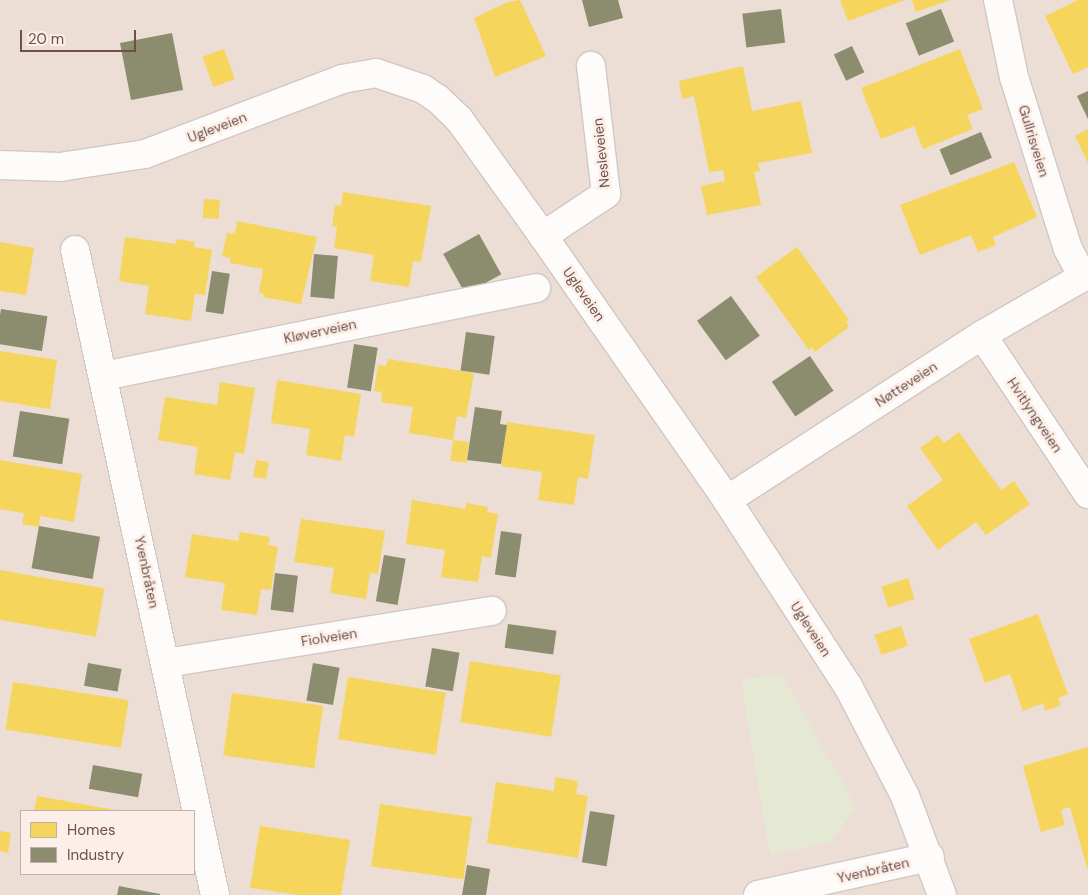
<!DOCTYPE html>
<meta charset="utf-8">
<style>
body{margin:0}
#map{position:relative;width:1088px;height:895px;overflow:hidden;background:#f4ece7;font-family:"DM Sans",sans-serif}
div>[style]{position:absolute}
.residential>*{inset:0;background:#ecddd5}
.green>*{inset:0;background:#e5e8d3}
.homes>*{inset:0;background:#f6d55c;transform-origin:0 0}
.industry>*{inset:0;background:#8c8c6e;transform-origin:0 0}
.roads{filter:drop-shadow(1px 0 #d1c7c3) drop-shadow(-1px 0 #d1c7c3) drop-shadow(0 1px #d1c7c3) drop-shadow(0 -1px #d1c7c3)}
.minor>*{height:28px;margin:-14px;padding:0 14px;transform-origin:14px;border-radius:14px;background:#fdfcfb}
span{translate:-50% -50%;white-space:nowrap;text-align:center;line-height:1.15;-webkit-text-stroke:5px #fcefe7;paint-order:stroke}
.street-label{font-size:14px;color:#6d504c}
.legend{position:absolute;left:20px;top:810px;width:175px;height:65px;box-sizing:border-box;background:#fcefe7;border:1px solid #c3afa9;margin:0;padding:6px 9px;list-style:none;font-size:15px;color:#6d504c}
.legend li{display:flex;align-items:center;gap:10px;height:25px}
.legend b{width:25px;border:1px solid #c3afa9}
.scale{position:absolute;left:20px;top:30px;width:116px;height:22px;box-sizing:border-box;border:2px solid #6d504c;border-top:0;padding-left:6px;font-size:15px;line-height:18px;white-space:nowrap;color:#6d504c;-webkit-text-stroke:4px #fcefe7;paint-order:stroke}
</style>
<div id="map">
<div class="residential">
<i style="clip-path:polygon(evenodd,0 0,1088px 0,1088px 895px,0 895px,0 0,21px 811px,194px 811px,194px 874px,21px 874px,21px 811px)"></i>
</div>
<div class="green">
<i style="clip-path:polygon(781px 673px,856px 807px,832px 841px,770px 855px,741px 680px)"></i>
</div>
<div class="homes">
<i style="clip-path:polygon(520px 0,546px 56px,495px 77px,474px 18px,508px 2px)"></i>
<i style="clip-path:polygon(840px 0,905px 0,848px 21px)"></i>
<i style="clip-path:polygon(912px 0,950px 0,916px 12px)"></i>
<i style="clip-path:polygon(1078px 0,1088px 0,1088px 67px,1073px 74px,1045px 16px)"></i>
<i style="left:224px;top:49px;width:32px;height:23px;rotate:70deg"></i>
<i style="clip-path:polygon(960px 49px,983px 109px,967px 115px,973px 129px,923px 149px,914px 126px,881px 139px,861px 88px)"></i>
<i style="clip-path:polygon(743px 66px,752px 111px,801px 101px,812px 153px,758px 163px,760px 171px,754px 172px,761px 205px,707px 215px,701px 186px,725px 181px,723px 170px,709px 172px,694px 96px,682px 99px,679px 81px)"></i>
<i style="clip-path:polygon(1088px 129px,1088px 163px,1075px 136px)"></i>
<i style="clip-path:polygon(1014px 162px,1037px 217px,993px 237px,996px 245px,978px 252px,971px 235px,920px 255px,900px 205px)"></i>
<i style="clip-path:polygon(343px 192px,431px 206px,421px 262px,413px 261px,409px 287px,370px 281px,374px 255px,334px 248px,337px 227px,332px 226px,335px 205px,341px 206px)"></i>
<i style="left:204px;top:199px;width:16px;height:19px;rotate:4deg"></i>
<i style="clip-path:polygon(237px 221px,317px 237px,301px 304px,263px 297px,264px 294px,259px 293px,263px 269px,230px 263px,230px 258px,222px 256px,227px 233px,235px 234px)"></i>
<i style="clip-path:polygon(125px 237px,176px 244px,177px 239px,195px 242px,194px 247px,212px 250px,205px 295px,195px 294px,191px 321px,145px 314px,149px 286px,119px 281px)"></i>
<i style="clip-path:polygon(0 242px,34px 248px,26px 295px,0 291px)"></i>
<i style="clip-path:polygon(797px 247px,849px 320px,846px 322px,849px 327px,815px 352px,812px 347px,809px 350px,756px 277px)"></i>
<i style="clip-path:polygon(0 351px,57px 360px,50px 409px,0 401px)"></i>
<i style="clip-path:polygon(388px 359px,474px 373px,466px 418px,457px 416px,453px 440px,409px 433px,413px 407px,381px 402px,382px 392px,374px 391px,378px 365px,386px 366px)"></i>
<i style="clip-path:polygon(277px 380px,361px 394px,354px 437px,345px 435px,341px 461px,306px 455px,310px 429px,271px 423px)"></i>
<i style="clip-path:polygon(220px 382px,255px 388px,244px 454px,235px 452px,230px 480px,194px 474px,198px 447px,158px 440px,165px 397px,217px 405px)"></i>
<i style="clip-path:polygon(507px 422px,595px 435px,588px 479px,578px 477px,574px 505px,538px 500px,542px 472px,501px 466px)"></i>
<i style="clip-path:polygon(959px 432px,1001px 490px,1014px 481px,1030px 504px,986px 535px,976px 522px,938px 550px,907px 506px,943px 480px,920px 448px,938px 435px,944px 443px)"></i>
<i style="left:453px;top:440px;width:16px;height:21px;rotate:7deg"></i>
<i style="clip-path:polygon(0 460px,82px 474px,74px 522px,40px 516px,39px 527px,22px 524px,24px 513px,0 509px)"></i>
<i style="left:256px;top:460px;width:13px;height:17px;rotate:9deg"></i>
<i style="clip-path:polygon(412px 500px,466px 509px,466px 503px,488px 507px,487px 512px,498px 514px,491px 558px,482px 556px,478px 582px,441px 577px,445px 550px,406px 544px)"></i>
<i style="clip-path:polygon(301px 519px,385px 531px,378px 574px,370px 573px,366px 599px,330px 593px,334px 568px,294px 562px)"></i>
<i style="clip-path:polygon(240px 532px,270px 537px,268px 545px,278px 547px,271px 590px,261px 589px,257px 615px,221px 610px,225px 583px,185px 577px,192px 534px,238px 541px)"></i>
<i style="left:0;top:570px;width:106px;height:49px;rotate:10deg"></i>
<i style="left:908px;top:578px;width:22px;height:28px;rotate:72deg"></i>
<i style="clip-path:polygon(1038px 614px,1068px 694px,1058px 698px,1061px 705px,1045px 711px,1043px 703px,1023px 711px,1010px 674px,985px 683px,969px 639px)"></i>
<i style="left:901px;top:626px;width:21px;height:28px;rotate:71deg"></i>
<i style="left:470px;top:661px;width:92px;height:62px;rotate:9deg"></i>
<i style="left:348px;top:677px;width:99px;height:63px;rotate:9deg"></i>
<i style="left:13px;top:682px;width:117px;height:48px;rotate:9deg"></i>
<i style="left:232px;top:693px;width:92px;height:63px;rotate:8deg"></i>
<i style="clip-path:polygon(1088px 747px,1088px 868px,1087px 868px,1070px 807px,1061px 810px,1065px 825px,1041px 832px,1023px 766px)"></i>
<i style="clip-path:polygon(555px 777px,578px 781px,576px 794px,588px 796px,578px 858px,487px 843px,496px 782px,554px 791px)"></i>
<i style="clip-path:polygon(37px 796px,115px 810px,115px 811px,34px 811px)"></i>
<i style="left:380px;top:804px;width:93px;height:63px;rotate:8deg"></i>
<i style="clip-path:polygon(260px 826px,350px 840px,341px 895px,299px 895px,250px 888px)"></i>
<i style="clip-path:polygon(0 831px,11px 833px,8px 853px,0 851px)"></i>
</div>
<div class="industry">
<i style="clip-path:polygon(582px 0,618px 0,623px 18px,589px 27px)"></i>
<i style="left:781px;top:9px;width:34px;height:39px;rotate:83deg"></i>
<i style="left:941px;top:9px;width:35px;height:38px;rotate:68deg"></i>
<i style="left:172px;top:33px;width:58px;height:53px;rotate:79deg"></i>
<i style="left:852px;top:46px;width:29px;height:20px;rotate:65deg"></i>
<i style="clip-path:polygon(1088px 91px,1088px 119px,1077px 96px)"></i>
<i style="left:981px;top:132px;width:28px;height:45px;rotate:67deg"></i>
<i style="left:479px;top:234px;width:46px;height:41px;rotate:61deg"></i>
<i style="left:314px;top:254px;width:24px;height:43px;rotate:5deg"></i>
<i style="left:212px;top:271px;width:18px;height:41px;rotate:9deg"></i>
<i style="left:731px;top:296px;width:49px;height:42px;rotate:54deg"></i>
<i style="left:1px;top:309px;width:47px;height:35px;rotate:9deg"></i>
<i style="left:466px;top:332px;width:29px;height:39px;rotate:8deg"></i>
<i style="left:354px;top:344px;width:24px;height:44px;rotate:9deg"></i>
<i style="left:810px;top:356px;width:42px;height:46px;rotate:56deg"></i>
<i style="clip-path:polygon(475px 407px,502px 411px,500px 424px,507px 425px,501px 464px,467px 460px)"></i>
<i style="left:20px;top:411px;width:50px;height:46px;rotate:9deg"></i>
<i style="left:39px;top:526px;width:62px;height:43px;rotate:10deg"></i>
<i style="left:501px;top:531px;width:21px;height:44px;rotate:8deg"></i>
<i style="left:384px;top:555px;width:22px;height:47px;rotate:10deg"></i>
<i style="left:275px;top:573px;width:23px;height:37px;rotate:7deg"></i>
<i style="left:508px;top:624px;width:49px;height:24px;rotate:8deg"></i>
<i style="left:432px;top:648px;width:28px;height:39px;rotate:10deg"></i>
<i style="left:88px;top:663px;width:34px;height:23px;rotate:10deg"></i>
<i style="left:313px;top:663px;width:27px;height:38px;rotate:10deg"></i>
<i style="left:93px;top:765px;width:50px;height:24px;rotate:10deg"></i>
<i style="left:590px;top:811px;width:25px;height:52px;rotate:9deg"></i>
<i style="clip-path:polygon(467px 865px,490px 869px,486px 895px,462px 895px)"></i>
<i style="clip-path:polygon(119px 886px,160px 894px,160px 895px,117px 895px)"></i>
</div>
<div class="roads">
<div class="minor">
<i style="left:998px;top:0;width:79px;rotate:78.3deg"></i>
<i style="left:1014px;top:77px;width:180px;rotate:72.6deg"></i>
<i style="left:1068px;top:249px;width:32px;rotate:62deg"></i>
<i style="left:0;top:165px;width:60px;rotate:1.9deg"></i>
<i style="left:60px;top:167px;width:86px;rotate:-8.7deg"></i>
<i style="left:145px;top:154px;width:211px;rotate:-20.8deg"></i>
<i style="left:342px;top:79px;width:35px;rotate:-10deg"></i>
<i style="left:376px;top:73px;width:50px;rotate:18.8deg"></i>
<i style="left:423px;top:89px;width:18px;rotate:34deg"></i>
<i style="left:438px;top:99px;width:29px;rotate:44deg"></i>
<i style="left:459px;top:119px;width:144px;rotate:54.3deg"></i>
<i style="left:543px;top:236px;width:322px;rotate:55.1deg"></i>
<i style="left:727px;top:500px;width:222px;rotate:57deg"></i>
<i style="left:848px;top:686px;width:124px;rotate:62.6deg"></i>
<i style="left:905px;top:796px;width:106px;rotate:69.5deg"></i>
<i style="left:543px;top:236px;width:76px;rotate:-33.7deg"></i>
<i style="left:606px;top:194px;width:129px;rotate:-96.7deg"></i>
<i style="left:75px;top:250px;width:660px;rotate:77.75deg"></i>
<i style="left:982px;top:335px;width:191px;rotate:56.3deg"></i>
<i style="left:104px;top:376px;width:441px;rotate:-11.5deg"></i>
<i style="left:727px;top:500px;width:304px;rotate:-32.9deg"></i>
<i style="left:982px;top:335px;width:122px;rotate:-29.9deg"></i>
<i style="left:166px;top:663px;width:330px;rotate:-9.1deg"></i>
<i style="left:758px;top:895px;width:176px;rotate:-12.5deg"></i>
</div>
</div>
<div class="street-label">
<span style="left:217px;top:127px;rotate:-21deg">Ugleveien</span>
<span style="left:1034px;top:141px;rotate:73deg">Gullrisveien</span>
<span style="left:601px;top:153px;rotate:-96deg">Nesleveien</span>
<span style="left:584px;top:294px;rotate:55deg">Ugleveien</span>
<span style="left:320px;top:331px;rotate:-12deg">Kløverveien</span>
<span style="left:906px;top:384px;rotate:-33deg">Nøtteveien</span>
<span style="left:1035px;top:415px;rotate:56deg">Hvitlyngveien</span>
<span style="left:147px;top:572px;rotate:78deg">Yvenbråten</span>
<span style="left:811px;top:629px;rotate:57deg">Ugleveien</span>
<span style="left:329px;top:637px;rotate:-9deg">Fiolveien</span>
<span style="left:873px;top:870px;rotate:-13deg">Yvenbråten</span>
</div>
<ul class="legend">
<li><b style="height:14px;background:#f6d55c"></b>Homes</li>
<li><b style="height:14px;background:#8c8c6e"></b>Industry</li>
</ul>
<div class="scale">20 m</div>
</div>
